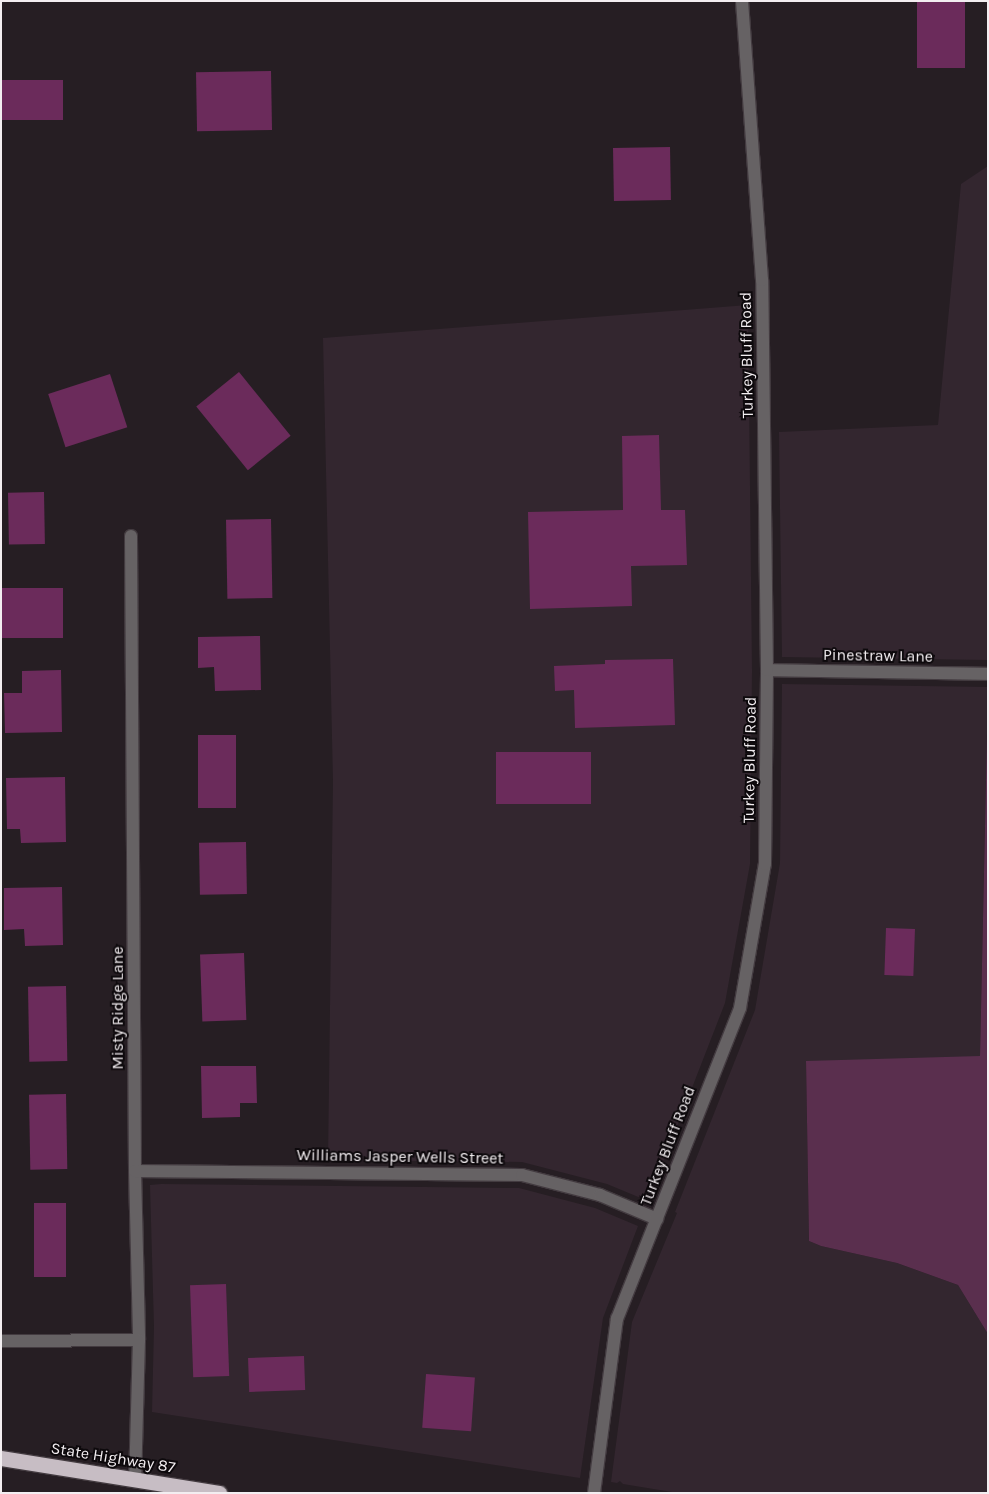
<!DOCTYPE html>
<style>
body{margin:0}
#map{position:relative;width:989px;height:1494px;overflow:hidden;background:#261e23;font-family:Karla,sans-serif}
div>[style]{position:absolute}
.built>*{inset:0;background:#33262f}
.green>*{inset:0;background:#5a2f4e}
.building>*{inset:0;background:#6b2b5b;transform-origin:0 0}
.roads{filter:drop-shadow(1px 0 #433b40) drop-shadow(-1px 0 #433b40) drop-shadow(0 1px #433b40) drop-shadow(0 -1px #433b40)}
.minor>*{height:12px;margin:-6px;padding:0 6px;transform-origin:6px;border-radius:6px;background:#666264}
.highway>*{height:15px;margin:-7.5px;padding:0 7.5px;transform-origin:7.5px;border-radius:7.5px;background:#c7bdc4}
span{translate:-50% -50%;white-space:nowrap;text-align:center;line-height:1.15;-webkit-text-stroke:4px #0d090c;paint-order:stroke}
.street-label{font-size:16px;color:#f3eef1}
.frame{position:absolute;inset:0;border:2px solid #f3eef1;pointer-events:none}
</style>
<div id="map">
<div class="built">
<i style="clip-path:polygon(988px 166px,988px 660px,782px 657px,779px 432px,938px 425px,961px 184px)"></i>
<i style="clip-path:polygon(748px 305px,752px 670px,750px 864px,725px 1003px,648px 1201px,607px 1184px,522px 1162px,328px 1160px,333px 781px,323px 338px)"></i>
<i style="clip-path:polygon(782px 684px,988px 687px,980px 1057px,806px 1062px,809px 1241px,821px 1246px,897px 1263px,958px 1285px,988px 1334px,988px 1493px,678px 1493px,623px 1484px,620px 1481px,617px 1483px,611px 1482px,632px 1322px,677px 1213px,675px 1212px,755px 1010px,780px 863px)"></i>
<i style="clip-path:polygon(161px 1184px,519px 1188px,595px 1208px,638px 1226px,603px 1318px,580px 1478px,152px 1412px,154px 1327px,150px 1185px)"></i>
</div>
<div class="green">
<i style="clip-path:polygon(988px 689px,988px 1334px,958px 1285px,897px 1263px,821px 1246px,809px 1241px,806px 1061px,980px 1056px)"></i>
</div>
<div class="building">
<i style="left:917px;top:1px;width:48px;height:67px"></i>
<i style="left:271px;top:71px;width:59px;height:75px;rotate:89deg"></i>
<i style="left:63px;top:80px;width:40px;height:62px;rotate:90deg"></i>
<i style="left:670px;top:147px;width:53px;height:57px;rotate:89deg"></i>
<i style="left:239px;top:372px;width:82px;height:55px;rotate:51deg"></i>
<i style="left:110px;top:374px;width:56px;height:65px;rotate:72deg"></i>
<i style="clip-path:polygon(659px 435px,661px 510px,685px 510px,687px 565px,631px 566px,632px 606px,530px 609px,528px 512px,623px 510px,622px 436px)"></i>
<i style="left:44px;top:492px;width:52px;height:36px;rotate:89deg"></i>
<i style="left:271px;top:519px;width:79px;height:45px;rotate:89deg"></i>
<i style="left:63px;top:588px;width:50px;height:62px;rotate:90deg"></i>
<i style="clip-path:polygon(260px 636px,261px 690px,215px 691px,214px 667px,198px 668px,198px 637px)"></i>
<i style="clip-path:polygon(673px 659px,675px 725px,575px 728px,574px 690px,555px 691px,554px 666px,605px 664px,605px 660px)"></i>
<i style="clip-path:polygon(61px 670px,62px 732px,5px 733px,4px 693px,22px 693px,22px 671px)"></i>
<i style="left:198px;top:735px;width:38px;height:73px"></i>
<i style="left:591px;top:752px;width:52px;height:95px;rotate:90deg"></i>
<i style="clip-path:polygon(65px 777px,66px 842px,21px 843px,20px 829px,7px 829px,6px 778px)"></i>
<i style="left:246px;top:842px;width:52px;height:47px;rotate:89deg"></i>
<i style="clip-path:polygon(62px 887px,63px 945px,25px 946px,24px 929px,4px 930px,4px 888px)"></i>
<i style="left:886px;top:928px;width:29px;height:47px;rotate:2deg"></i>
<i style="left:244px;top:953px;width:67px;height:44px;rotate:88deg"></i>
<i style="left:66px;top:986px;width:75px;height:38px;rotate:89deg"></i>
<i style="clip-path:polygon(201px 1066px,256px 1066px,257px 1103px,240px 1103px,240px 1117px,202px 1118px)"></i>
<i style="left:66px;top:1094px;width:75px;height:37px;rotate:89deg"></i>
<i style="left:34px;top:1203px;width:32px;height:74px"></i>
<i style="left:226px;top:1284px;width:92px;height:36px;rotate:88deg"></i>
<i style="left:304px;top:1356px;width:34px;height:56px;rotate:88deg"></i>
<i style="left:426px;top:1374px;width:49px;height:54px;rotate:4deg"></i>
</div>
<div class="roads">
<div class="minor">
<i style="left:131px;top:536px;width:635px;rotate:89.64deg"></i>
<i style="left:135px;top:1171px;width:169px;rotate:88.6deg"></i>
<i style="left:139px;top:1340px;width:140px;rotate:91.6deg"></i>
<i style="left:767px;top:670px;width:221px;rotate:1deg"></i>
<i style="left:135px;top:1171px;width:387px;rotate:0.6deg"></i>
<i style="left:522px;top:1175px;width:81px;rotate:14.4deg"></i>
<i style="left:600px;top:1195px;width:62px;rotate:22.8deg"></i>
<i style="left:1px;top:1341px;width:138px;rotate:-0.4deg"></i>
<i style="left:594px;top:1493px;width:176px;rotate:-82.5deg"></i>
<i style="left:617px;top:1319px;width:334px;rotate:-68.4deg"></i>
<i style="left:740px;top:1008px;width:146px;rotate:-80.2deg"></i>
<i style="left:765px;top:864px;width:194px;rotate:-89.4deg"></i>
<i style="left:767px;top:670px;width:390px;rotate:-90.7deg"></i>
<i style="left:762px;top:280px;width:280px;rotate:-94.1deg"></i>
</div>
<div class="highway">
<i style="left:1px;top:1458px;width:221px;rotate:9.1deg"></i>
</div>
</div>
<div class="street-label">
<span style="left:747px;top:355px;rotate:-91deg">Turkey Bluff Road</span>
<span style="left:878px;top:656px;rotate:1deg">Pinestraw Lane</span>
<span style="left:750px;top:760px;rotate:-89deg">Turkey Bluff Road</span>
<span style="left:118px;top:1008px;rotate:-90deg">Misty Ridge Lane</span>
<span style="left:668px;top:1146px;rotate:-69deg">Turkey Bluff Road</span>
<span style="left:400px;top:1157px;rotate:1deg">Williams Jasper Wells Street</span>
<span style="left:113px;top:1458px;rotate:9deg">State Highway 87</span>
</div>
<div class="frame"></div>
</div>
